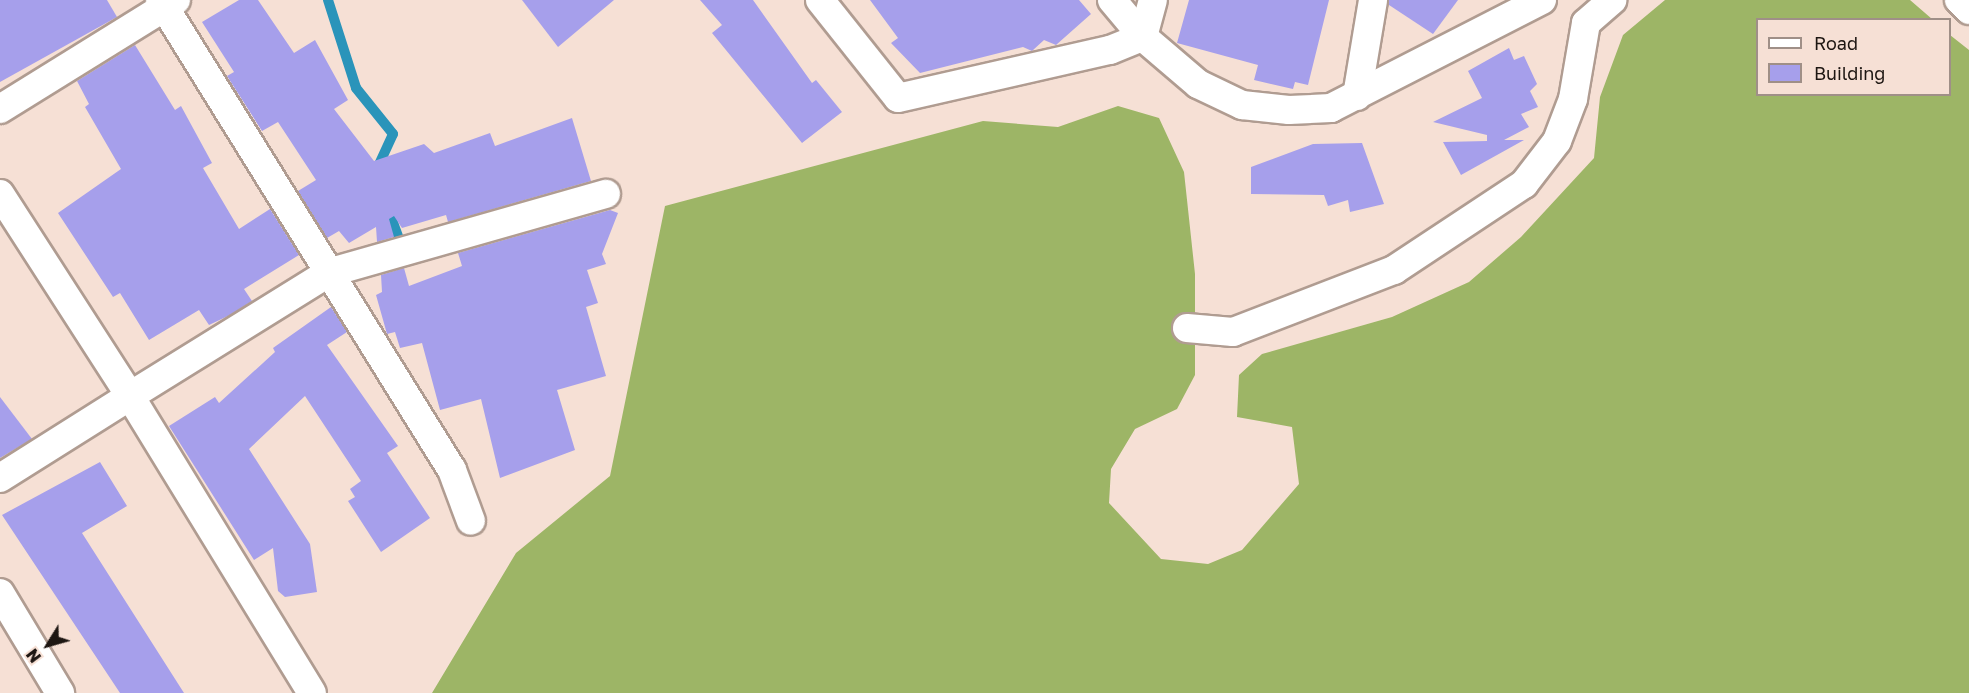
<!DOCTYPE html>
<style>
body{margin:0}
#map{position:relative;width:1969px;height:693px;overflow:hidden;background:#f6e0d5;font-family:"Golos Text",sans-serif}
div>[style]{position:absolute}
.forest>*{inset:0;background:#9db566}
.stream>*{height:10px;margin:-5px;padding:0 5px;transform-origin:5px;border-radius:5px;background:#2a94ba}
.building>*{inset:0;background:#a69feb}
.roads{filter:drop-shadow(2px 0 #b09c91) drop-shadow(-2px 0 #b09c91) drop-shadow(0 2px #b09c91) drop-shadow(0 -2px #b09c91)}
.street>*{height:28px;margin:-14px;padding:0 14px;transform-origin:14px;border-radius:14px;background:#fff}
span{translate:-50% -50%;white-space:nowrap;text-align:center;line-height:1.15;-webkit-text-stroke:4.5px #f6e0d5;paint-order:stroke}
.legend{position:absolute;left:1756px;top:18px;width:195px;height:78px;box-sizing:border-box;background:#f6e0d5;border:2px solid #9f8f87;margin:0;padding:8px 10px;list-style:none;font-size:18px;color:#1d1612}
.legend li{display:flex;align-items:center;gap:12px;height:30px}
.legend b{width:30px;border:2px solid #9f8f87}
.north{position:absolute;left:18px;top:615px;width:60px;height:60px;-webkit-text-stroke:4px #f6e0d5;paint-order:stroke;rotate:233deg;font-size:16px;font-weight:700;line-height:24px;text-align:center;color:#1d1612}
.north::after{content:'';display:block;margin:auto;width:21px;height:27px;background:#1d1612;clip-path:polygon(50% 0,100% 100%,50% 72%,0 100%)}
</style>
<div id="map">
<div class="forest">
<i style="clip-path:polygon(1665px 0,1910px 0,1932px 19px,1758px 20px,1758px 94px,1950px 94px,1950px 35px,1969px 50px,1969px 693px,432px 693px,516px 553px,610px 476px,665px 206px,983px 121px,1058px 127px,1118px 106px,1159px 118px,1184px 172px,1195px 274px,1195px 375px,1177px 409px,1135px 429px,1111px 469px,1109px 503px,1161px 559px,1208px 564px,1242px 550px,1299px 484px,1292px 427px,1237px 417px,1239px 375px,1262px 354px,1392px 317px,1469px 282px,1521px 237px,1594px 158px,1600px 97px,1623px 35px)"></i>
</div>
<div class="stream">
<i style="left:328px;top:0;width:92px;rotate:72.3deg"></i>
<i style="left:356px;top:88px;width:59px;rotate:51.2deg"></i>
<i style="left:393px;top:134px;width:41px;rotate:114.7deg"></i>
<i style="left:387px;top:206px;width:33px;rotate:70deg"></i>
</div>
<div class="building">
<i style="clip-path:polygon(0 0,107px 0,117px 17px,0 82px)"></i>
<i style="clip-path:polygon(239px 0,258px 0,294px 53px,315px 40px,348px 100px,334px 109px,374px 161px,424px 144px,434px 153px,490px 133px,495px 146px,572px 118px,591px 181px,448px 222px,446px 215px,402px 228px,394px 216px,389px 219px,394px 237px,377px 242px,376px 227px,349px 243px,339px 231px,327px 238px,298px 191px,316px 180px,278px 122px,262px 131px,227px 76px,234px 72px,202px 22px)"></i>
<i style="clip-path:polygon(522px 0,614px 0,558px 47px)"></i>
<i style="clip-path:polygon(700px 0,753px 0,812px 83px,816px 80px,842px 112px,802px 143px,712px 33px,722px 25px)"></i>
<i style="clip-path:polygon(870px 0,1079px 0,1091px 14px,1056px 45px,1044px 40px,1032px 51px,1023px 47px,920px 73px,891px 43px,898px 38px)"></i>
<i style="clip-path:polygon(1189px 0,1329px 0,1308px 85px,1295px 82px,1293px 89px,1254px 80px,1258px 65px,1177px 43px)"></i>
<i style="clip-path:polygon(1389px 0,1458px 0,1433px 34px,1389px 5px)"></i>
<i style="clip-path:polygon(135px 45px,175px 110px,181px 106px,212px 163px,203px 168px,239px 229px,270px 209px,299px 255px,244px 289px,252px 301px,230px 315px,209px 325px,199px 310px,149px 340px,120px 293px,113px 297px,58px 213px,121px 169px,85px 107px,89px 104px,77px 81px)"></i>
<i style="clip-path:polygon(1509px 48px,1514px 60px,1524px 56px,1537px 84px,1530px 91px,1538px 107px,1521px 114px,1529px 127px,1504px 140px,1524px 140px,1461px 175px,1443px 142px,1487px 141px,1487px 135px,1433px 122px,1482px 98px,1468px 71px)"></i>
<i style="clip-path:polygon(1362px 143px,1384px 204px,1350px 212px,1348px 200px,1328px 206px,1324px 195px,1251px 194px,1251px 167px,1313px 144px)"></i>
<i style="clip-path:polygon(610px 210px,618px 213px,602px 254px,606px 264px,587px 270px,598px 303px,586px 307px,606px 376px,557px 390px,575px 450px,500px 478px,481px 399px,440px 410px,422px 343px,400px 348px,395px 332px,387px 334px,376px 295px,382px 292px,381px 275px,404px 268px,409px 286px,462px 266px,458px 253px)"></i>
<i style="clip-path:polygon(331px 307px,347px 332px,327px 345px,398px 446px,387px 453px,430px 518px,381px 552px,348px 501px,355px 497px,350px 489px,361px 481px,305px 396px,249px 449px,310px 544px,317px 592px,285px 597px,278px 591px,273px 548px,254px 560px,169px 426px,215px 397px,219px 403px,275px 352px,273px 348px)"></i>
<i style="clip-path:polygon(0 397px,32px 439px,0 458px)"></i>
<i style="clip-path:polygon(100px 462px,127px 506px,82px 533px,184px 693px,120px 693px,2px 515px)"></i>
</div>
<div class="roads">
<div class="street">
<i style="left:160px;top:0;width:553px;rotate:58.15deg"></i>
<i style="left:452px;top:470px;width:54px;rotate:69.6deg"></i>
<i style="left:820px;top:0;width:125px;rotate:51.5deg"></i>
<i style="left:898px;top:98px;width:217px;rotate:-12.8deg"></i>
<i style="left:1110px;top:50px;width:35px;rotate:-22deg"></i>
<i style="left:1143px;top:37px;width:72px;rotate:40.5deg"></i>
<i style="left:1198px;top:84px;width:49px;rotate:25.5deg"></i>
<i style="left:1242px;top:105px;width:47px;rotate:6.1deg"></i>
<i style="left:1289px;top:110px;width:42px;rotate:-2.7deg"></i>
<i style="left:1331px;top:108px;width:237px;rotate:-27.1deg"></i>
<i style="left:1112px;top:0;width:48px;rotate:50deg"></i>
<i style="left:1959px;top:0;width:14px;rotate:45deg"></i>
<i style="left:1143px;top:37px;width:38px;rotate:-75deg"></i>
<i style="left:1357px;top:96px;width:97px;rotate:-80.5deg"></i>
<i style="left:0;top:109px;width:207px;rotate:-31.8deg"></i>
<i style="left:0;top:194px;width:240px;rotate:57.2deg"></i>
<i style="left:130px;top:396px;width:233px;rotate:-31.8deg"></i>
<i style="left:328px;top:273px;width:289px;rotate:-15.9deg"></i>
<i style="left:1187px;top:328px;width:46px;rotate:5deg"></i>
<i style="left:1233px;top:332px;width:173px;rotate:-21.1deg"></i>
<i style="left:1394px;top:270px;width:156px;rotate:-33.5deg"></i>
<i style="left:1524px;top:184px;width:54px;rotate:-52.5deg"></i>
<i style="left:1557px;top:141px;width:45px;rotate:-69.1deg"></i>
<i style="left:1573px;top:99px;width:77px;rotate:-80.3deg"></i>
<i style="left:1586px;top:23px;width:35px;rotate:-41deg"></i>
<i style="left:0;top:478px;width:154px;rotate:-32.2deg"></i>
<i style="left:130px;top:396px;width:348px;rotate:58.5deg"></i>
<i style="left:0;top:593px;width:117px;rotate:59deg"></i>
</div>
</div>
<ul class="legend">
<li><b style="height:8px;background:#fff"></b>Road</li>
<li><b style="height:16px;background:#a69feb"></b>Building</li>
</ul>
<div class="north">N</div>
</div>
